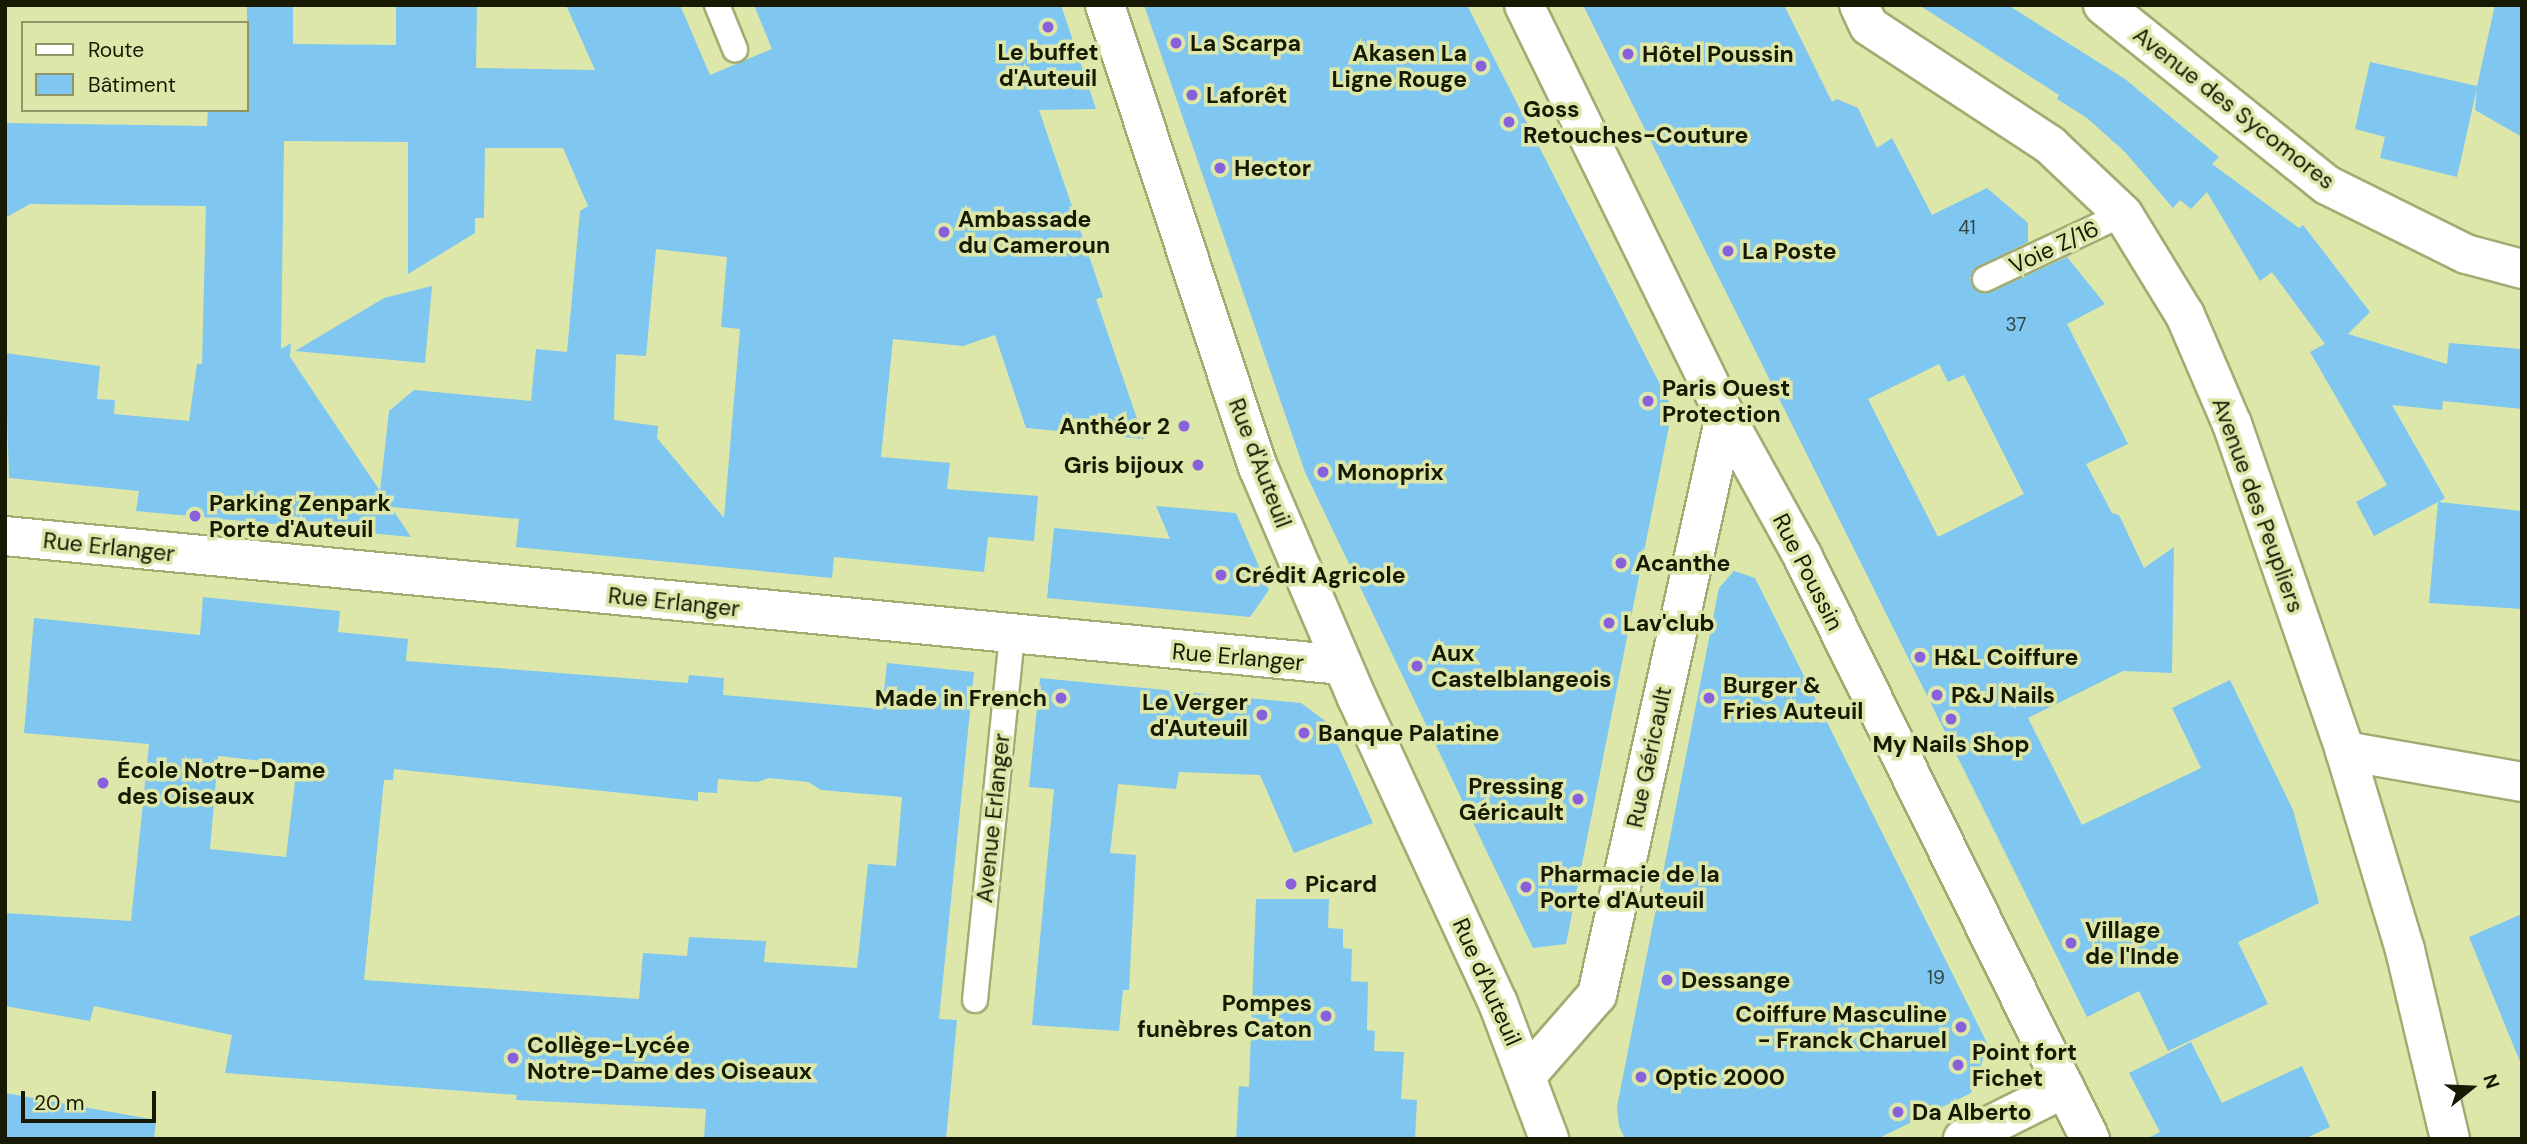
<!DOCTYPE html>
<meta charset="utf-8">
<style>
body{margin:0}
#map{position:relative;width:2527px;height:1144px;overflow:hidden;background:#dde7aa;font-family:"DM Sans",sans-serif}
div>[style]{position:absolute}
.building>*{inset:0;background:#7fc6f0}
.roads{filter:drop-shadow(2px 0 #a2ab71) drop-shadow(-2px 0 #a2ab71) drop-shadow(0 2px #a2ab71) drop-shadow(0 -2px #a2ab71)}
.lane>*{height:24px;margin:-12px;padding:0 12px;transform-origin:12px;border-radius:12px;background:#fff}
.street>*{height:38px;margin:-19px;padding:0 19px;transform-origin:19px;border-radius:19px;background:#fff}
.secondary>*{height:38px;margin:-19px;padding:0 19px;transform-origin:19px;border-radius:19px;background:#fff}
.dots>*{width:19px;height:19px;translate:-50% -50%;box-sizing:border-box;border:4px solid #dde7aa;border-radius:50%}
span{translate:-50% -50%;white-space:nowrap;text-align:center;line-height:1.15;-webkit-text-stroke:7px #dde7aa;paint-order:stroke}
.number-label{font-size:19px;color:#31443e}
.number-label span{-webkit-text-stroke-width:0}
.poi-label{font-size:23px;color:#171903;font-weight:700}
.left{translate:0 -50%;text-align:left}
.right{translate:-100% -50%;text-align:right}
.street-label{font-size:23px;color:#171903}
.frame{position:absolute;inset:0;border:7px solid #171903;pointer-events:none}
.legend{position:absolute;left:21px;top:21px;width:228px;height:91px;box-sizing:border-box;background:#dde7aa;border:2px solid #8e9567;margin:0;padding:9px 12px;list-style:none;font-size:21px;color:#171903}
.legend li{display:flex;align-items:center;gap:14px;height:35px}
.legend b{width:35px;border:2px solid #8e9567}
.north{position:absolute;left:2436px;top:1053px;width:70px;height:70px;-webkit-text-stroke:5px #dde7aa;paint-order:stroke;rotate:72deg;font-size:19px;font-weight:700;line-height:28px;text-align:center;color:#171903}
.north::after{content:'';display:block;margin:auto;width:24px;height:32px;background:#171903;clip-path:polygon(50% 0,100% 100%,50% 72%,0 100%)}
.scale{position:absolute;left:21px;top:1091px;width:135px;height:32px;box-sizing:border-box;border:4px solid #171903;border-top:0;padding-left:9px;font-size:21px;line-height:24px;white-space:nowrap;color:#171903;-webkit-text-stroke:5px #dde7aa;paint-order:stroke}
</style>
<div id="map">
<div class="building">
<i style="clip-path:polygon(evenodd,247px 5px,293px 5px,293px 44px,396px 45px,396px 5px,477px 5px,476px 68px,595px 70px,566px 5px,680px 5px,710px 75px,772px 49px,754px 5px,1061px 5px,1096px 109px,1039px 110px,1103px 297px,1096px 299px,1144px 439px,1026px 428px,995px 335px,963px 346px,893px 339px,881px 457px,950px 463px,947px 489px,1038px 496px,1034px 541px,988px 537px,984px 572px,834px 557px,832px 578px,516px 547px,519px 519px,391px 507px,411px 537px,136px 511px,139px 491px,9px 478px,5px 353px,100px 366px,97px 399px,115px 400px,114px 414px,189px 421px,197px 364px,202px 364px,206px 206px,30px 204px,5px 218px,5px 123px,207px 126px,208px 110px,247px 110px,247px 5px,284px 141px,408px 142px,408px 274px,475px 233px,475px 218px,484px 218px,485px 148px,563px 148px,588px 206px,580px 211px,567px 352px,536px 349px,531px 401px,414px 390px,389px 411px,380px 491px,290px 357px,291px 343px,281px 349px,284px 141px,247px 5px,656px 249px,727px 257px,721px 327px,740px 329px,724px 518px,657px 438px,658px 426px,614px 420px,616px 354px,646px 356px,656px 249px)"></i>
<i style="clip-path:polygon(1144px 5px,1467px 5px,1670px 404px,1671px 416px,1566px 944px,1533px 948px,1305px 472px)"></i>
<i style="clip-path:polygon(evenodd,1583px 5px,1784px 5px,1832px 102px,1837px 99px,1858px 108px,1877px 148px,1892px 138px,1932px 215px,1987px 188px,2028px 223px,2028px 242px,1973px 270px,1970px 278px,1976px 291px,1991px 292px,2067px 257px,2105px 304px,2067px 324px,2128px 444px,2086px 464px,2112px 513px,2119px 515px,2144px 568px,2174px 547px,2172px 673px,2123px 671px,2028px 718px,2082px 825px,2201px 768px,2172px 708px,2230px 680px,2293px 810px,2319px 903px,2238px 942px,2268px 1004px,2168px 1051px,2139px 991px,2087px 1017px,1583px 5px,1939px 364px,1948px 382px,1964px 375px,2024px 494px,1938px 537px,1868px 399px,1939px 364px)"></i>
<i style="clip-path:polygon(1919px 5px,2008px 5px,2125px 79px,2219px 157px,2212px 164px,2299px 228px,2303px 225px,2370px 312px,2348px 334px,2447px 364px,2449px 343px,2522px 349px,2522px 409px,2443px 401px,2442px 410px,2392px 405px,2445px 498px,2439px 502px,2522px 511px,2522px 609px,2429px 603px,2438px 502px,2374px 536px,2356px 502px,2387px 485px,2310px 352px,2325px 344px,2272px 272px,2260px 281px,2207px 192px,2191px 209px,2180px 200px,2173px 208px,2125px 152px,2087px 118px,2057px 99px,2059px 95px)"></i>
<i style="clip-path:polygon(2495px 5px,2522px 5px,2522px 137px,2475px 110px,2477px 88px,2457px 177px,2380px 158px,2385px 137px,2355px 129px,2370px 62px,2477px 86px)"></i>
<i style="clip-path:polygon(432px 286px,425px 363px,295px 351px,384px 298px)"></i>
<i style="clip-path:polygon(1156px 506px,1236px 513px,1269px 590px,1250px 617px,1047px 598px,1054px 528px,1170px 539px)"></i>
<i style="clip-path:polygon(1734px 571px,1755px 578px,1988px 1045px,1971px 1093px,1877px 1139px,1625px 1139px,1619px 1126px,1617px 1107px,1719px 588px)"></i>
<i style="clip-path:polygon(evenodd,203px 597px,340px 611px,338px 632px,408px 639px,406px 661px,688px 683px,689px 675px,724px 678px,723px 695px,882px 709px,887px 663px,974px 672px,939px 1019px,957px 1020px,946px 1139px,704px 1139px,706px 1109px,516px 1100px,517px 1095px,225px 1073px,232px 1035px,94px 1006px,90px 1021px,5px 1006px,5px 913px,131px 921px,149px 744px,24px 733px,34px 618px,200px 635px,203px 597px,218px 756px,297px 765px,286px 857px,210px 849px,218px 756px,203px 597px,394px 769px,698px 801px,698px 792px,717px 793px,718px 779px,757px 782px,769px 778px,808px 782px,821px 790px,902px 797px,896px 866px,868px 864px,857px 968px,764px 962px,766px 941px,689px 937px,687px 956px,643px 953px,639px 999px,364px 980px,384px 780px,393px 780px,394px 769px)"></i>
<i style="clip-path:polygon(1040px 678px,1301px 703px,1328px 723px,1373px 823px,1294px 853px,1260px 775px,1179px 772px,1176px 789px,1118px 784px,1110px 853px,1136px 855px,1129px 990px,1123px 990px,1119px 1031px,1032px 1025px,1054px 789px,1029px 787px)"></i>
<i style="clip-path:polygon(1256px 899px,1329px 899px,1328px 928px,1343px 929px,1343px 948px,1352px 949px,1351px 981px,1368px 982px,1367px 1030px,1375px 1031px,1374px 1051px,1404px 1052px,1401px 1099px,1417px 1100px,1415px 1139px,1236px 1139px,1239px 1086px,1249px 1087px)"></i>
<i style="clip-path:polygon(2522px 914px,2522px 1064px,2521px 1064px,2469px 937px)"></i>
<i style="clip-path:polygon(2191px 1042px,2222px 1103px,2302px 1066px,2330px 1127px,2304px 1139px,2146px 1139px,2160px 1132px,2129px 1073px)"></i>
<i style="clip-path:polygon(5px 1093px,156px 1120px,154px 1139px,5px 1139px)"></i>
</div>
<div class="roads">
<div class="lane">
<i style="left:717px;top:5px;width:48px;rotate:67.8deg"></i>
<i style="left:1985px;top:279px;width:153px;rotate:-25.2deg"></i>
<i style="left:975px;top:1000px;width:366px;rotate:-84.2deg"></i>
</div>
<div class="street">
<i style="left:1859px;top:5px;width:23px;rotate:65deg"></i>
<i style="left:1869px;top:26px;width:217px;rotate:33.3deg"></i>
<i style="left:2050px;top:145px;width:100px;rotate:43.4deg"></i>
<i style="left:2123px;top:214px;width:119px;rotate:58.5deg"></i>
<i style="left:2185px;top:315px;width:119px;rotate:66.7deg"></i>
<i style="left:2232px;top:424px;width:346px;rotate:70.9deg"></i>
<i style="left:2345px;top:751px;width:208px;rotate:73.2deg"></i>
<i style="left:2405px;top:950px;width:194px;rotate:76.6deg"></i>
<i style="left:2103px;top:5px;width:287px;rotate:38.8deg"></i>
<i style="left:2327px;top:185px;width:155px;rotate:26.4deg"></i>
<i style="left:2466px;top:254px;width:58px;rotate:15deg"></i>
<i style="left:5px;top:536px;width:1343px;rotate:5.51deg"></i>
<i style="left:2345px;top:751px;width:180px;rotate:9.9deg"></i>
<i style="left:1528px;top:1074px;width:105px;rotate:-48.9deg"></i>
<i style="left:1597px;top:995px;width:593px;rotate:-77.53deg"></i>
<i style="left:1963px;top:1139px;width:114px;rotate:-26.6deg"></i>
</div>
<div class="secondary">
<i style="left:1105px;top:5px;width:487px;rotate:71.7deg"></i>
<i style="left:1258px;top:467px;width:251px;rotate:66.8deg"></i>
<i style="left:1357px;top:698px;width:336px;rotate:65.2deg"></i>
<i style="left:1498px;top:1003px;width:145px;rotate:69.4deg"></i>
<i style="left:1524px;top:5px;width:458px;rotate:63.9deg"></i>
<i style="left:1725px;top:416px;width:161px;rotate:61deg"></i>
<i style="left:1803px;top:557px;width:649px;rotate:63.75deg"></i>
</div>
</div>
<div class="dots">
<i style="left:1048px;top:27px;background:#8860db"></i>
<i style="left:1176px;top:43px;background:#8860db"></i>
<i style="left:1628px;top:54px;background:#8860db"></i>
<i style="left:1481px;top:66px;background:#8860db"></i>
<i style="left:1192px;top:95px;background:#8860db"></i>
<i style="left:1509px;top:122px;background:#8860db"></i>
<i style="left:1220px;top:168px;background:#8860db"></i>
<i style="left:944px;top:232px;background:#8860db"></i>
<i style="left:1728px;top:251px;background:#8860db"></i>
<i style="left:1648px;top:401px;background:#8860db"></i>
<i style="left:1184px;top:426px;background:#8860db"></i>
<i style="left:1198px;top:465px;background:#8860db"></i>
<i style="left:1323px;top:472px;background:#8860db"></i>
<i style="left:195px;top:516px;background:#8860db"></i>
<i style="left:1621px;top:563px;background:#8860db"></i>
<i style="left:1221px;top:575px;background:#8860db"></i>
<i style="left:1609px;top:623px;background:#8860db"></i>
<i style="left:1920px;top:657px;background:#8860db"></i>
<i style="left:1417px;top:666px;background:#8860db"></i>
<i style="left:1937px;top:695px;background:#8860db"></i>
<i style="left:1061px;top:698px;background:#8860db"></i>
<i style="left:1709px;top:698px;background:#8860db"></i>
<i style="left:1262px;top:715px;background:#8860db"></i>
<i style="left:1951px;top:719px;background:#8860db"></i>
<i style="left:1304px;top:733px;background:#8860db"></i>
<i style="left:103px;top:783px;background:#8860db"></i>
<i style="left:1578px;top:799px;background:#8860db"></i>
<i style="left:1291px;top:884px;background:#8860db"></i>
<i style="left:1526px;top:887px;background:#8860db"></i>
<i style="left:2071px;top:943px;background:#8860db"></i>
<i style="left:1667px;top:980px;background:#8860db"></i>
<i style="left:1326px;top:1016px;background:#8860db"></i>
<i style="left:1961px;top:1027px;background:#8860db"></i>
<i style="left:513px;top:1058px;background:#8860db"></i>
<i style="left:1958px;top:1065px;background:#8860db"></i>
<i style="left:1641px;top:1077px;background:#8860db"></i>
<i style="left:1898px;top:1112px;background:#8860db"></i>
</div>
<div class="number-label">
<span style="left:1967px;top:228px">41</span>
<span style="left:2016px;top:325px">37</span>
<span style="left:1936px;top:978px">19</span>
</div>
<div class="poi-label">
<span class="left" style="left:1190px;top:43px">La Scarpa</span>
<span style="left:1048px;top:65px">Le buffet<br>d'Auteuil</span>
<span class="right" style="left:1467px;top:66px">Akasen La<br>Ligne Rouge</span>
<span class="left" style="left:1642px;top:54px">Hôtel Poussin</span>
<span class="left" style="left:1206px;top:95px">Laforêt</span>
<span class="left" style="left:1523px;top:122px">Goss<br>Retouches-Couture</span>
<span class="left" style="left:1234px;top:168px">Hector</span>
<span class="left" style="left:958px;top:232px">Ambassade<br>du Cameroun</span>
<span class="left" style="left:1742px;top:251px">La Poste</span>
<span class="left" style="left:1662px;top:401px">Paris Ouest<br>Protection</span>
<span class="right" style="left:1170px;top:426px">Anthéor 2</span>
<span class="right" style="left:1184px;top:465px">Gris bijoux</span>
<span class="left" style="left:1337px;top:472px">Monoprix</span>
<span class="left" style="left:209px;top:516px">Parking Zenpark<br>Porte d'Auteuil</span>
<span class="left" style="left:1635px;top:563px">Acanthe</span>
<span class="left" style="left:1235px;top:575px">Crédit Agricole</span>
<span class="left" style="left:1623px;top:623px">Lav'club</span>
<span class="left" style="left:1431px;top:666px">Aux<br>Castelblangeois</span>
<span class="left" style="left:1934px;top:657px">H&amp;L Coiffure</span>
<span class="left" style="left:1723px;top:698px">Burger &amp;<br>Fries Auteuil</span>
<span class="left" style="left:1951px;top:695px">P&amp;J Nails</span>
<span class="right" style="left:1047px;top:698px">Made in French</span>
<span class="right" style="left:1248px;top:715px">Le Verger<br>d'Auteuil</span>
<span class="left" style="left:1318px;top:733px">Banque Palatine</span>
<span style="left:1951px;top:744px">My Nails Shop</span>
<span class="left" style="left:117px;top:783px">École Notre-Dame<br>des Oiseaux</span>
<span class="right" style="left:1564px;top:799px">Pressing<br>Géricault</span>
<span class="left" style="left:1540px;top:887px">Pharmacie de la<br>Porte d'Auteuil</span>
<span class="left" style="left:1305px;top:884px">Picard</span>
<span class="left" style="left:2085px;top:943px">Village<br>de l'Inde</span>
<span class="left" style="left:1681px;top:980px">Dessange</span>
<span class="right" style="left:1312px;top:1016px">Pompes<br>funèbres Caton</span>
<span class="right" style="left:1947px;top:1027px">Coiffure Masculine<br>- Franck Charuel</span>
<span class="left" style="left:527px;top:1058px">Collège-Lycée<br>Notre-Dame des Oiseaux</span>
<span class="left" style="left:1972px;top:1065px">Point fort<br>Fichet</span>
<span class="left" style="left:1655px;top:1077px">Optic 2000</span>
<span class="left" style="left:1912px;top:1112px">Da Alberto</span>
</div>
<div class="street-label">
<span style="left:2234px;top:108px;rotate:38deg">Avenue des Sycomores</span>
<span style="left:2054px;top:247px;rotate:-25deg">Voie Z/16</span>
<span style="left:1260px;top:463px;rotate:69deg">Rue d'Auteuil</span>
<span style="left:2258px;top:505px;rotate:70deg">Avenue des Peupliers</span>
<span style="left:109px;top:547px;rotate:6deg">Rue Erlanger</span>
<span style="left:1808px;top:572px;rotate:63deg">Rue Poussin</span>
<span style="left:674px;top:602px;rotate:6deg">Rue Erlanger</span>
<span style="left:1238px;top:657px;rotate:5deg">Rue Erlanger</span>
<span style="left:1649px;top:757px;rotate:-78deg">Rue Géricault</span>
<span style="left:993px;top:818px;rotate:-84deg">Avenue Erlanger</span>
<span style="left:1487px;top:982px;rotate:66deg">Rue d'Auteuil</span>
</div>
<div class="frame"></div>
<ul class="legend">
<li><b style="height:9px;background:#fff"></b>Route</li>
<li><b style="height:19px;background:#7fc6f0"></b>Bâtiment</li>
</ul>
<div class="north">N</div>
<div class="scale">20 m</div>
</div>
